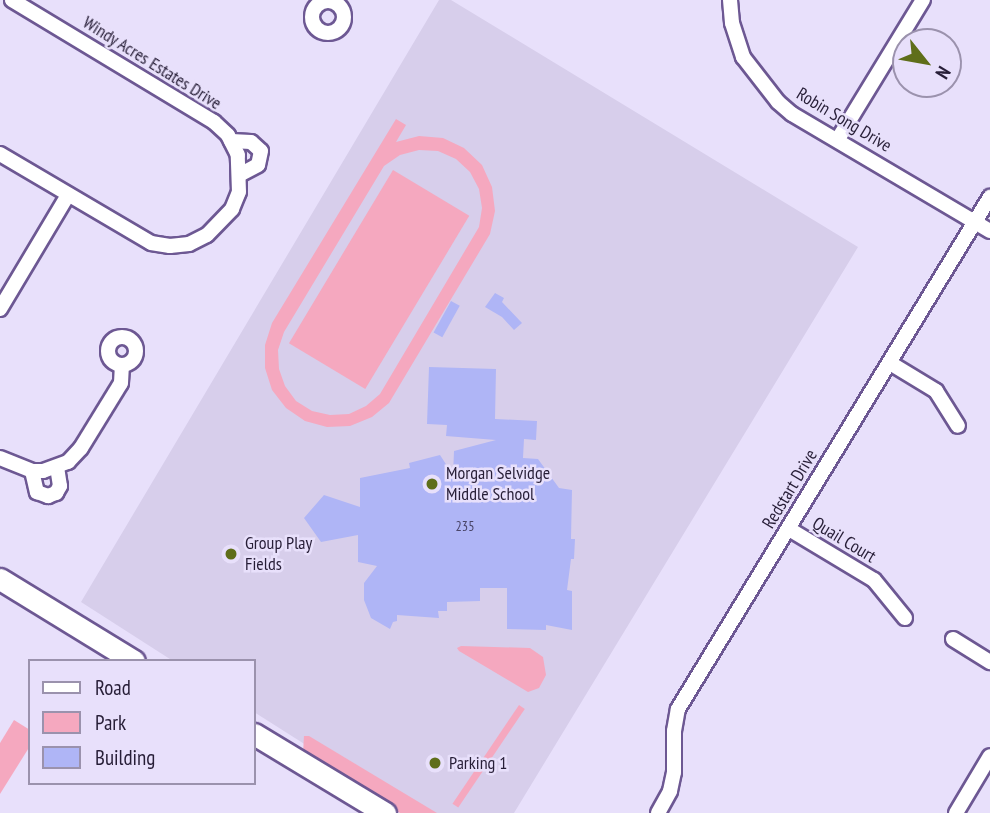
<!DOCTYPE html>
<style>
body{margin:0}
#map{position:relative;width:990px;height:813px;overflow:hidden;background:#e8e0fb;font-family:"PT Sans Narrow",sans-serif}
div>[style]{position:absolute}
.built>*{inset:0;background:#d7ceeb}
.green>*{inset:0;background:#f5a8bf;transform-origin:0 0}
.building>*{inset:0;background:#afb5f6;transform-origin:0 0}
.roads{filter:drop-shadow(2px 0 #6d5893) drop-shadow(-2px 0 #6d5893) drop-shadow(0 2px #6d5893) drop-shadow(0 -2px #6d5893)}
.minor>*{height:14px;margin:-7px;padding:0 7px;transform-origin:7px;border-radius:7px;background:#fff}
.minor>.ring{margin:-7px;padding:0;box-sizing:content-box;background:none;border:14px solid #fff;border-radius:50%}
.secondary>*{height:21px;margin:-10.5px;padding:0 10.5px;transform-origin:10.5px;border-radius:10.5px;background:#fff}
.dots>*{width:19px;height:19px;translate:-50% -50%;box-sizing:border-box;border:4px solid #e8e0fb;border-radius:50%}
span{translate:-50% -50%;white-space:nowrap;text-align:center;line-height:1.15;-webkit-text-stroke:5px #e8e0fb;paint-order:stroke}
.number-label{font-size:14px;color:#494467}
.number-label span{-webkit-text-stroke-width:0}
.street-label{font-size:18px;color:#271e37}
.poi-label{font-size:18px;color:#271e37}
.left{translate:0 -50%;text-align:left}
.legend{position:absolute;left:28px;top:659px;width:228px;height:126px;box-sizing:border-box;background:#e8e0fb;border:2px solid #9b92ad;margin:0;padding:9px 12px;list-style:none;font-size:21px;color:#271e37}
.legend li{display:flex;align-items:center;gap:14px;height:35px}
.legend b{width:35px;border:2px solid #9b92ad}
.north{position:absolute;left:892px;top:28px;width:70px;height:70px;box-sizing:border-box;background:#e8e0fb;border:2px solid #9b92ad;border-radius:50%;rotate:121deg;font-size:19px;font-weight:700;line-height:28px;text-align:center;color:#271e37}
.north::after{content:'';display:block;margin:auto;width:24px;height:32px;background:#5f6e1a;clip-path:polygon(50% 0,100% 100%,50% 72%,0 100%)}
</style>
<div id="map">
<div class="built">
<i style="clip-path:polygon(439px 0,451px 0,858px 247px,514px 813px,413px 813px,254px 712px,254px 661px,173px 661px,81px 602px)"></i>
</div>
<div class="green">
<i style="clip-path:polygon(evenodd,396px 119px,406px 125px,396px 142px,419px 136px,443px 138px,464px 148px,482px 165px,492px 187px,495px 211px,490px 234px,389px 403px,372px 417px,350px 426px,327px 427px,305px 421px,286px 408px,272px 390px,265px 368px,265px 345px,272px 323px,396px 119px,419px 150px,438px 151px,456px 159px,470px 172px,479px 189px,482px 208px,479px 227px,380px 394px,366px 406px,349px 414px,330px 415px,312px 411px,296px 401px,285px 386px,279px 369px,278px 350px,284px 332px,384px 166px,400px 155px,419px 150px)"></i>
<i style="left:393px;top:170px;width:89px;height:202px;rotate:31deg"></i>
<i style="clip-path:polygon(461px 646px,530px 648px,543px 657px,546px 675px,539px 688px,528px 692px,459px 651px,457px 648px)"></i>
<i style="left:519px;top:705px;width:7px;height:119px;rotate:34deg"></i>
<i style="clip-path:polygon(14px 720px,30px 730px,30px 746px,0 794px,0 743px)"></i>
<i style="clip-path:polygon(304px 736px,309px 736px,437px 813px,400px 813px,311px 760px,303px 753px)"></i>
</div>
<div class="building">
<i style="clip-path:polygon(495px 293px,504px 298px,502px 302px,522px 323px,514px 330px,502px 317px,485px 307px)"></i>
<i style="left:451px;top:301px;width:10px;height:36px;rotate:29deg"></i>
<i style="clip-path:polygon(429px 367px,496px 369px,495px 419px,537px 421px,536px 440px,524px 439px,523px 458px,538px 459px,559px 488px,572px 490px,571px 539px,575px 539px,574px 559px,571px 559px,567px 590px,572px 591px,572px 630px,546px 625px,546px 630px,507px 629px,507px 588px,480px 588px,480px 601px,447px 602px,447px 611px,438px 611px,439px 618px,397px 615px,397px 621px,393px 622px,390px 629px,371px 618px,364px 600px,364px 583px,377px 566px,358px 562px,358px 535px,321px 542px,304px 518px,324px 495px,360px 507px,360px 478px,410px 468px,409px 463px,440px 455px,453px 475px,454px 451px,496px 440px,446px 436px,447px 425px,427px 424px)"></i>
</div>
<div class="roads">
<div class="minor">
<i style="left:730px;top:0;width:23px;rotate:85deg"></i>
<i style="left:732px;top:23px;width:36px;rotate:72deg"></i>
<i style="left:743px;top:57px;width:57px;rotate:52.1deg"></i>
<i style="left:778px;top:102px;width:18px;rotate:41deg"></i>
<i style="left:792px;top:114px;width:230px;rotate:30.6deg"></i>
<i class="ring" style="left:312px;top:1px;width:18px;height:18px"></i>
<i style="left:838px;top:139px;width:163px;rotate:-58.6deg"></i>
<i style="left:231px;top:141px;width:20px;rotate:3deg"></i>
<i style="left:251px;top:142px;width:13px;rotate:42deg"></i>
<i style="left:261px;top:151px;width:14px;rotate:102deg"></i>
<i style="left:258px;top:165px;width:21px;rotate:152deg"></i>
<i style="left:0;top:154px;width:175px;rotate:30.5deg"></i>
<i style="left:151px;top:243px;width:19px;rotate:9deg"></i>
<i style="left:170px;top:246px;width:19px;rotate:-6deg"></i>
<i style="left:189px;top:244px;width:20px;rotate:-27deg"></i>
<i style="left:207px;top:235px;width:36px;rotate:-46deg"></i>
<i style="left:232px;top:209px;width:18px;rotate:-68deg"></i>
<i style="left:239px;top:192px;width:37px;rotate:-92deg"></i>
<i style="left:238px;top:155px;width:22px;rotate:-117deg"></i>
<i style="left:228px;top:135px;width:19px;rotate:-137deg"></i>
<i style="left:214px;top:122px;width:236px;rotate:-148.9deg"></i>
<i style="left:0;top:309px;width:133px;rotate:-59.2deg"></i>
<i class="ring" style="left:108px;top:337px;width:14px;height:14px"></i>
<i style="left:890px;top:363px;width:54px;rotate:31.3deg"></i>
<i style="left:936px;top:391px;width:41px;rotate:57.8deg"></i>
<i style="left:0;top:458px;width:35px;rotate:22deg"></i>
<i style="left:32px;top:471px;width:11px"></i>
<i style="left:43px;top:471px;width:27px;rotate:-20deg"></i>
<i style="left:68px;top:462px;width:19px;rotate:-47deg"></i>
<i style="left:81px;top:448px;width:76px;rotate:-58.4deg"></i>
<i style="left:121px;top:383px;width:17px;rotate:-87deg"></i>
<i style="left:32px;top:471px;width:22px;rotate:77deg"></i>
<i style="left:37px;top:492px;width:12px;rotate:20deg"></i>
<i style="left:48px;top:496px;width:9px;rotate:-21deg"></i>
<i style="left:56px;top:493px;width:8px;rotate:-60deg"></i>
<i style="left:60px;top:486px;width:19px;rotate:-99deg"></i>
<i style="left:789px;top:529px;width:99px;rotate:31deg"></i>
<i style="left:874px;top:580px;width:49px;rotate:50.8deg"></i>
<i style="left:953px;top:639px;width:44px;rotate:31.9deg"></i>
<i style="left:658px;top:813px;width:25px;rotate:-61deg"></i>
<i style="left:670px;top:791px;width:19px;rotate:-78deg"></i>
<i style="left:674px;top:772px;width:41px;rotate:-90deg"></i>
<i style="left:674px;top:731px;width:22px;rotate:-80deg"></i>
<i style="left:678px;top:709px;width:600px;rotate:-58.64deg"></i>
<i style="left:956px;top:813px;width:66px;rotate:-59.2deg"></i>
</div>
<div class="secondary">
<i style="left:0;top:579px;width:157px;rotate:31.5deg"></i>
<i style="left:254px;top:734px;width:153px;rotate:31.1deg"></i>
</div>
</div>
<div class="dots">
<i style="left:432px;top:484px;background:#5f6e1a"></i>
<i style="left:231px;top:554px;background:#5f6e1a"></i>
<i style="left:435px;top:763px;background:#5f6e1a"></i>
</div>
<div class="number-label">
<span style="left:465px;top:526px">235</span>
</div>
<div class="street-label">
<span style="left:152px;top:63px;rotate:32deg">Windy Acres Estates Drive</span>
<span style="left:844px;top:120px;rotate:31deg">Robin Song Drive</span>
<span style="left:790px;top:489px;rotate:-59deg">Redstart Drive</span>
<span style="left:844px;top:540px;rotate:31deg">Quail Court</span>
</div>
<div class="poi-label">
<span class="left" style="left:446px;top:484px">Morgan Selvidge<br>Middle School</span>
<span class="left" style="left:245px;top:554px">Group Play<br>Fields</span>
<span class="left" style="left:449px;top:763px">Parking 1</span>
</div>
<ul class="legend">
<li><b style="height:9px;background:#fff"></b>Road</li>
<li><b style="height:19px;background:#f5a8bf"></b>Park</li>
<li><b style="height:19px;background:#afb5f6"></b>Building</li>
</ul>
<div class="north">N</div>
</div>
